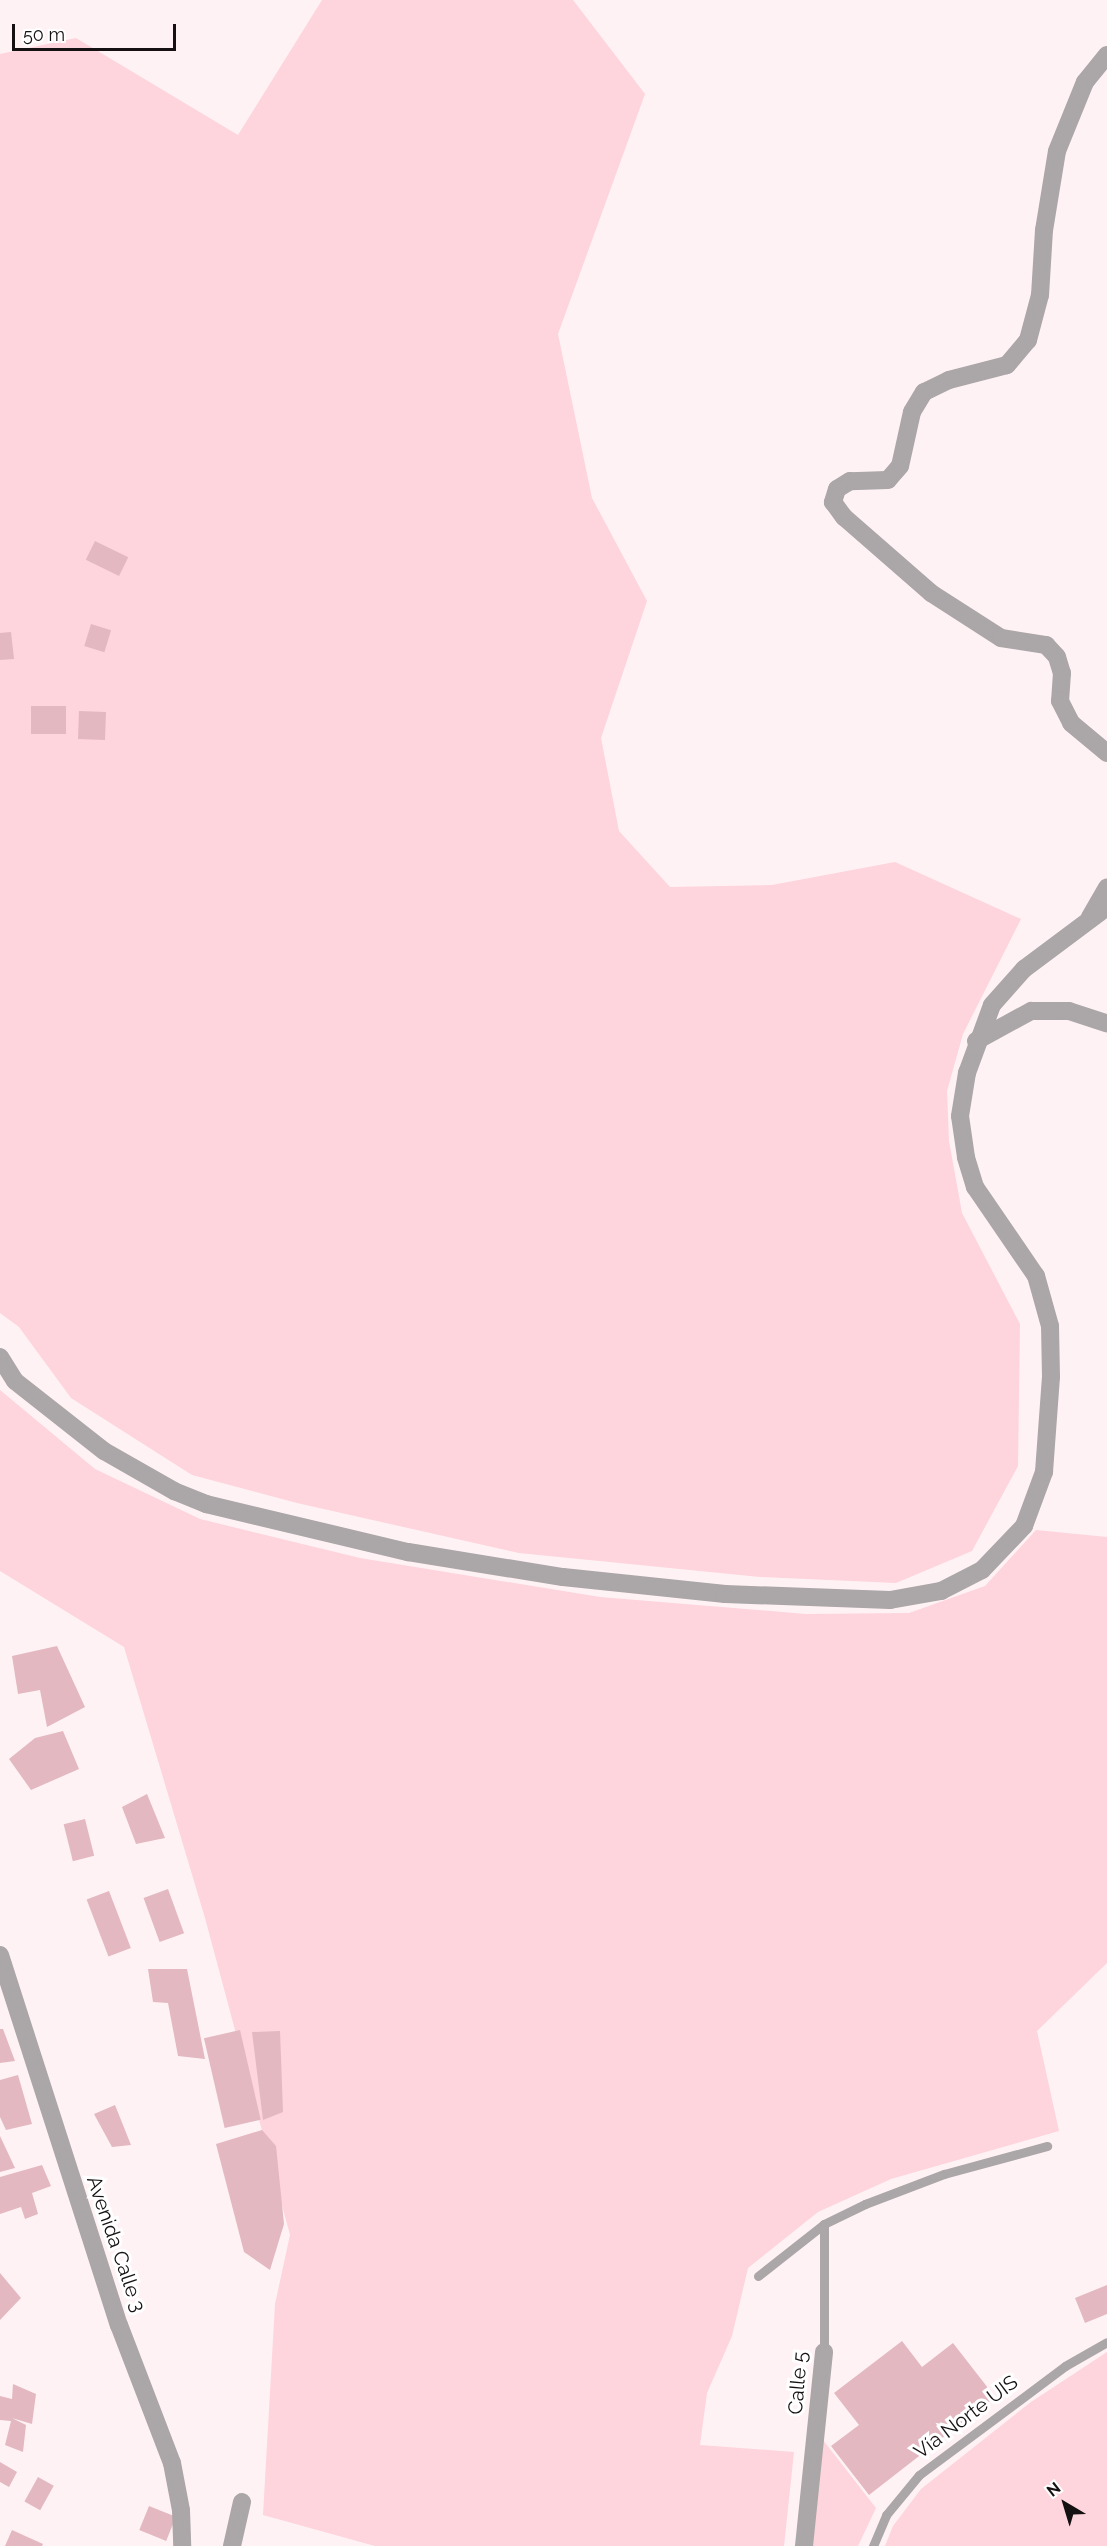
<!DOCTYPE html>
<meta charset="utf-8">
<style>
body{margin:0}
#map{position:relative;width:1107px;height:2546px;overflow:hidden;background:#fff2f5;font-family:Raleway,sans-serif}
div>[style]{position:absolute}
.green>*{inset:0;background:#fed4dd}
.building>*{inset:0;background:#e3b8c1;transform-origin:0 0}
.service>*{height:9px;margin:-4.5px;padding:0 4.5px;transform-origin:4.5px;border-radius:4.5px;background:#aba6a7}
.minor>*{height:18px;margin:-9px;padding:0 9px;transform-origin:9px;border-radius:9px;background:#aba6a7}
.tertiary>*{height:18px;margin:-9px;padding:0 9px;transform-origin:9px;border-radius:9px;background:#aba6a7}
span{translate:-50% -50%;white-space:nowrap;text-align:center;line-height:1.15;-webkit-text-stroke:6px #fff;paint-order:stroke}
.street-label{font-size:20px;color:#151112}
.north{position:absolute;left:1035px;top:2474px;width:60px;height:60px;-webkit-text-stroke:4px #fff;paint-order:stroke;rotate:322deg;font-size:16px;font-weight:700;line-height:24px;text-align:center;color:#151112}
.north::after{content:'';display:block;margin:auto;width:21px;height:27px;background:#151112;clip-path:polygon(50% 0,100% 100%,50% 72%,0 100%)}
.scale{position:absolute;left:12px;top:24px;width:164px;height:27px;box-sizing:border-box;border:3px solid #151112;border-top:0;padding-left:8px;font-size:18px;line-height:21px;white-space:nowrap;color:#151112;-webkit-text-stroke:4px #fff;paint-order:stroke}
</style>
<div id="map">
<div class="green">
<i style="clip-path:polygon(322px 0,573px 0,645px 94px,558px 334px,592px 498px,647px 601px,601px 738px,619px 831px,670px 887px,772px 885px,895px 862px,1021px 919px,963px 1034px,947px 1091px,949px 1141px,962px 1213px,1020px 1324px,1018px 1466px,972px 1551px,896px 1583px,760px 1577px,519px 1553px,297px 1503px,192px 1475px,71px 1398px,19px 1327px,0 1313px,0 54px,76px 38px,238px 135px)"></i>
<i style="clip-path:polygon(0 1390px,95px 1469px,200px 1519px,360px 1558px,600px 1597px,806px 1614px,909px 1613px,985px 1586px,1036px 1530px,1107px 1537px,1107px 1963px,1037px 2031px,1059px 2131px,891px 2179px,818px 2212px,748px 2268px,732px 2336px,707px 2393px,700px 2445px,794px 2452px,784px 2546px,375px 2546px,263px 2515px,275px 2304px,290px 2235px,205px 1918px,124px 1647px,0 1571px)"></i>
<i style="clip-path:polygon(1107px 2352px,1107px 2546px,885px 2546px,893px 2526px,921px 2489px,1031px 2402px)"></i>
<i style="clip-path:polygon(823px 2440px,876px 2508px,858px 2546px,811px 2546px)"></i>
</div>
<div class="building">
<i style="left:95px;top:541px;width:37px;height:21px;rotate:26deg"></i>
<i style="left:91px;top:624px;width:21px;height:23px;rotate:17deg"></i>
<i style="clip-path:polygon(11px 632px,14px 659px,0 660px,0 633px)"></i>
<i style="left:31px;top:706px;width:35px;height:28px"></i>
<i style="left:79px;top:711px;width:27px;height:28px;rotate:2deg"></i>
<i style="clip-path:polygon(57px 1646px,85px 1707px,47px 1727px,40px 1690px,18px 1694px,12px 1656px)"></i>
<i style="clip-path:polygon(63px 1731px,79px 1769px,31px 1790px,9px 1759px,35px 1738px)"></i>
<i style="clip-path:polygon(147px 1794px,165px 1838px,136px 1844px,122px 1807px)"></i>
<i style="left:85px;top:1819px;width:38px;height:22px;rotate:76deg"></i>
<i style="left:168px;top:1889px;width:47px;height:26px;rotate:70deg"></i>
<i style="left:109px;top:1891px;width:61px;height:24px;rotate:69deg"></i>
<i style="clip-path:polygon(148px 1969px,187px 1969px,205px 2059px,178px 2056px,168px 2003px,153px 2002px)"></i>
<i style="clip-path:polygon(0 2029px,3px 2029px,15px 2061px,0 2063px)"></i>
<i style="left:240px;top:2030px;width:92px;height:37px;rotate:77deg"></i>
<i style="clip-path:polygon(280px 2031px,283px 2112px,263px 2120px,252px 2032px)"></i>
<i style="clip-path:polygon(18px 2075px,32px 2124px,6px 2130px,0 2117px,0 2080px)"></i>
<i style="clip-path:polygon(115px 2105px,131px 2145px,112px 2147px,94px 2114px)"></i>
<i style="clip-path:polygon(262px 2130px,276px 2146px,284px 2224px,270px 2270px,244px 2252px,216px 2144px)"></i>
<i style="clip-path:polygon(0 2136px,15px 2168px,0 2172px)"></i>
<i style="clip-path:polygon(42px 2165px,51px 2186px,32px 2193px,38px 2214px,25px 2219px,21px 2207px,0 2214px,0 2177px)"></i>
<i style="clip-path:polygon(0 2273px,21px 2298px,0 2320px)"></i>
<i style="clip-path:polygon(1107px 2285px,1107px 2314px,1085px 2323px,1075px 2298px)"></i>
<i style="clip-path:polygon(902px 2341px,922px 2367px,953px 2343px,995px 2397px,869px 2495px,831px 2446px,859px 2425px,834px 2393px)"></i>
<i style="clip-path:polygon(13px 2384px,36px 2394px,32px 2424px,12px 2418px,26px 2425px,23px 2452px,5px 2445px,11px 2421px,0 2420px,0 2396px,12px 2399px)"></i>
<i style="clip-path:polygon(0 2462px,17px 2472px,9px 2487px,0 2482px)"></i>
<i style="left:38px;top:2477px;width:18px;height:28px;rotate:29deg"></i>
<i style="left:149px;top:2506px;width:29px;height:26px;rotate:22deg"></i>
<i style="clip-path:polygon(12px 2530px,43px 2544px,42px 2546px,5px 2546px)"></i>
</div>
<div class="service">
<i style="left:758px;top:2276px;width:84px;rotate:-38.2deg"></i>
<i style="left:824px;top:2224px;width:46px;rotate:-26deg"></i>
<i style="left:865px;top:2204px;width:85px;rotate:-20.8deg"></i>
<i style="left:944px;top:2174px;width:107px;rotate:-15.2deg"></i>
<i style="left:824px;top:2352px;width:128px;rotate:-90deg"></i>
<i style="left:873px;top:2546px;width:34px;rotate:-67deg"></i>
<i style="left:886px;top:2515px;width:52px;rotate:-50.5deg"></i>
<i style="left:919px;top:2475px;width:182px;rotate:-36.7deg"></i>
<i style="left:1065px;top:2366px;width:48px;rotate:-29.7deg"></i>
</div>
<div class="minor">
<i style="left:1107px;top:55px;width:35px;rotate:129deg"></i>
<i style="left:1085px;top:82px;width:74px;rotate:112.1deg"></i>
<i style="left:1057px;top:151px;width:80px;rotate:99.3deg"></i>
<i style="left:1044px;top:230px;width:65px;rotate:93.5deg"></i>
<i style="left:1040px;top:295px;width:47px;rotate:104.9deg"></i>
<i style="left:1028px;top:340px;width:33px;rotate:130deg"></i>
<i style="left:1007px;top:365px;width:60px;rotate:165.5deg"></i>
<i style="left:949px;top:380px;width:28px;rotate:154deg"></i>
<i style="left:924px;top:392px;width:23px;rotate:121deg"></i>
<i style="left:912px;top:412px;width:55px;rotate:102.5deg"></i>
<i style="left:900px;top:466px;width:18px;rotate:131deg"></i>
<i style="left:888px;top:480px;width:38px;rotate:178deg"></i>
<i style="left:850px;top:481px;width:15px;rotate:148deg"></i>
<i style="left:837px;top:489px;width:14px;rotate:107deg"></i>
<i style="left:833px;top:502px;width:19px;rotate:54deg"></i>
<i style="left:844px;top:517px;width:116px;rotate:41.1deg"></i>
<i style="left:931px;top:593px;width:83px;rotate:32.7deg"></i>
<i style="left:1001px;top:638px;width:46px;rotate:8.8deg"></i>
<i style="left:1046px;top:645px;width:16px;rotate:47deg"></i>
<i style="left:1057px;top:657px;width:17px;rotate:73deg"></i>
<i style="left:1062px;top:673px;width:28px;rotate:94deg"></i>
<i style="left:1060px;top:701px;width:25px;rotate:63deg"></i>
<i style="left:1071px;top:723px;width:47px;rotate:39.8deg"></i>
<i style="left:1090px;top:917px;width:34px;rotate:-60deg"></i>
<i style="left:976px;top:1041px;width:63px;rotate:-28.6deg"></i>
<i style="left:1031px;top:1011px;width:38px"></i>
<i style="left:1069px;top:1011px;width:40px;rotate:18deg"></i>
<i style="left:0;top:1357px;width:28px;rotate:58deg"></i>
<i style="left:15px;top:1381px;width:113px;rotate:38.2deg"></i>
<i style="left:104px;top:1451px;width:81px;rotate:29.7deg"></i>
<i style="left:174px;top:1491px;width:35px;rotate:22deg"></i>
<i style="left:206px;top:1504px;width:208px;rotate:13.4deg"></i>
<i style="left:408px;top:1552px;width:157px;rotate:9.2deg"></i>
<i style="left:563px;top:1577px;width:163px;rotate:6deg"></i>
<i style="left:725px;top:1594px;width:165px;rotate:2.1deg"></i>
<i style="left:890px;top:1600px;width:52px;rotate:-10deg"></i>
<i style="left:941px;top:1591px;width:46px;rotate:-27.1deg"></i>
<i style="left:982px;top:1570px;width:61px;rotate:-46.3deg"></i>
<i style="left:1024px;top:1526px;width:58px;rotate:-69.7deg"></i>
<i style="left:1044px;top:1472px;width:95px;rotate:-85.8deg"></i>
<i style="left:1051px;top:1377px;width:51px;rotate:-91.1deg"></i>
<i style="left:1050px;top:1326px;width:52px;rotate:-105.6deg"></i>
<i style="left:1036px;top:1276px;width:108px;rotate:-124.4deg"></i>
<i style="left:975px;top:1187px;width:31px;rotate:-107deg"></i>
<i style="left:966px;top:1157px;width:41px;rotate:-98.3deg"></i>
<i style="left:960px;top:1116px;width:44px;rotate:-80.8deg"></i>
<i style="left:967px;top:1073px;width:72px;rotate:-69.8deg"></i>
<i style="left:992px;top:1005px;width:48px;rotate:-48.4deg"></i>
<i style="left:1024px;top:969px;width:104px;rotate:-36.8deg"></i>
<i style="left:232px;top:2546px;width:45px;rotate:-77.2deg"></i>
<i style="left:804px;top:2546px;width:195px;rotate:-84.1deg"></i>
</div>
<div class="tertiary">
<i style="left:0;top:1955px;width:389px;rotate:72.2deg"></i>
<i style="left:119px;top:2325px;width:148px;rotate:69deg"></i>
<i style="left:172px;top:2463px;width:48px;rotate:79.2deg"></i>
<i style="left:181px;top:2510px;width:36px;rotate:88deg"></i>
</div>
<div class="street-label">
<span style="left:116px;top:2244px;rotate:71deg">Avenida Calle 3</span>
<span style="left:798px;top:2383px;rotate:-85deg">Calle 5</span>
<span style="left:966px;top:2417px;rotate:-37deg">Vía Norte UIS</span>
</div>
<div class="north">N</div>
<div class="scale">50 m</div>
</div>
